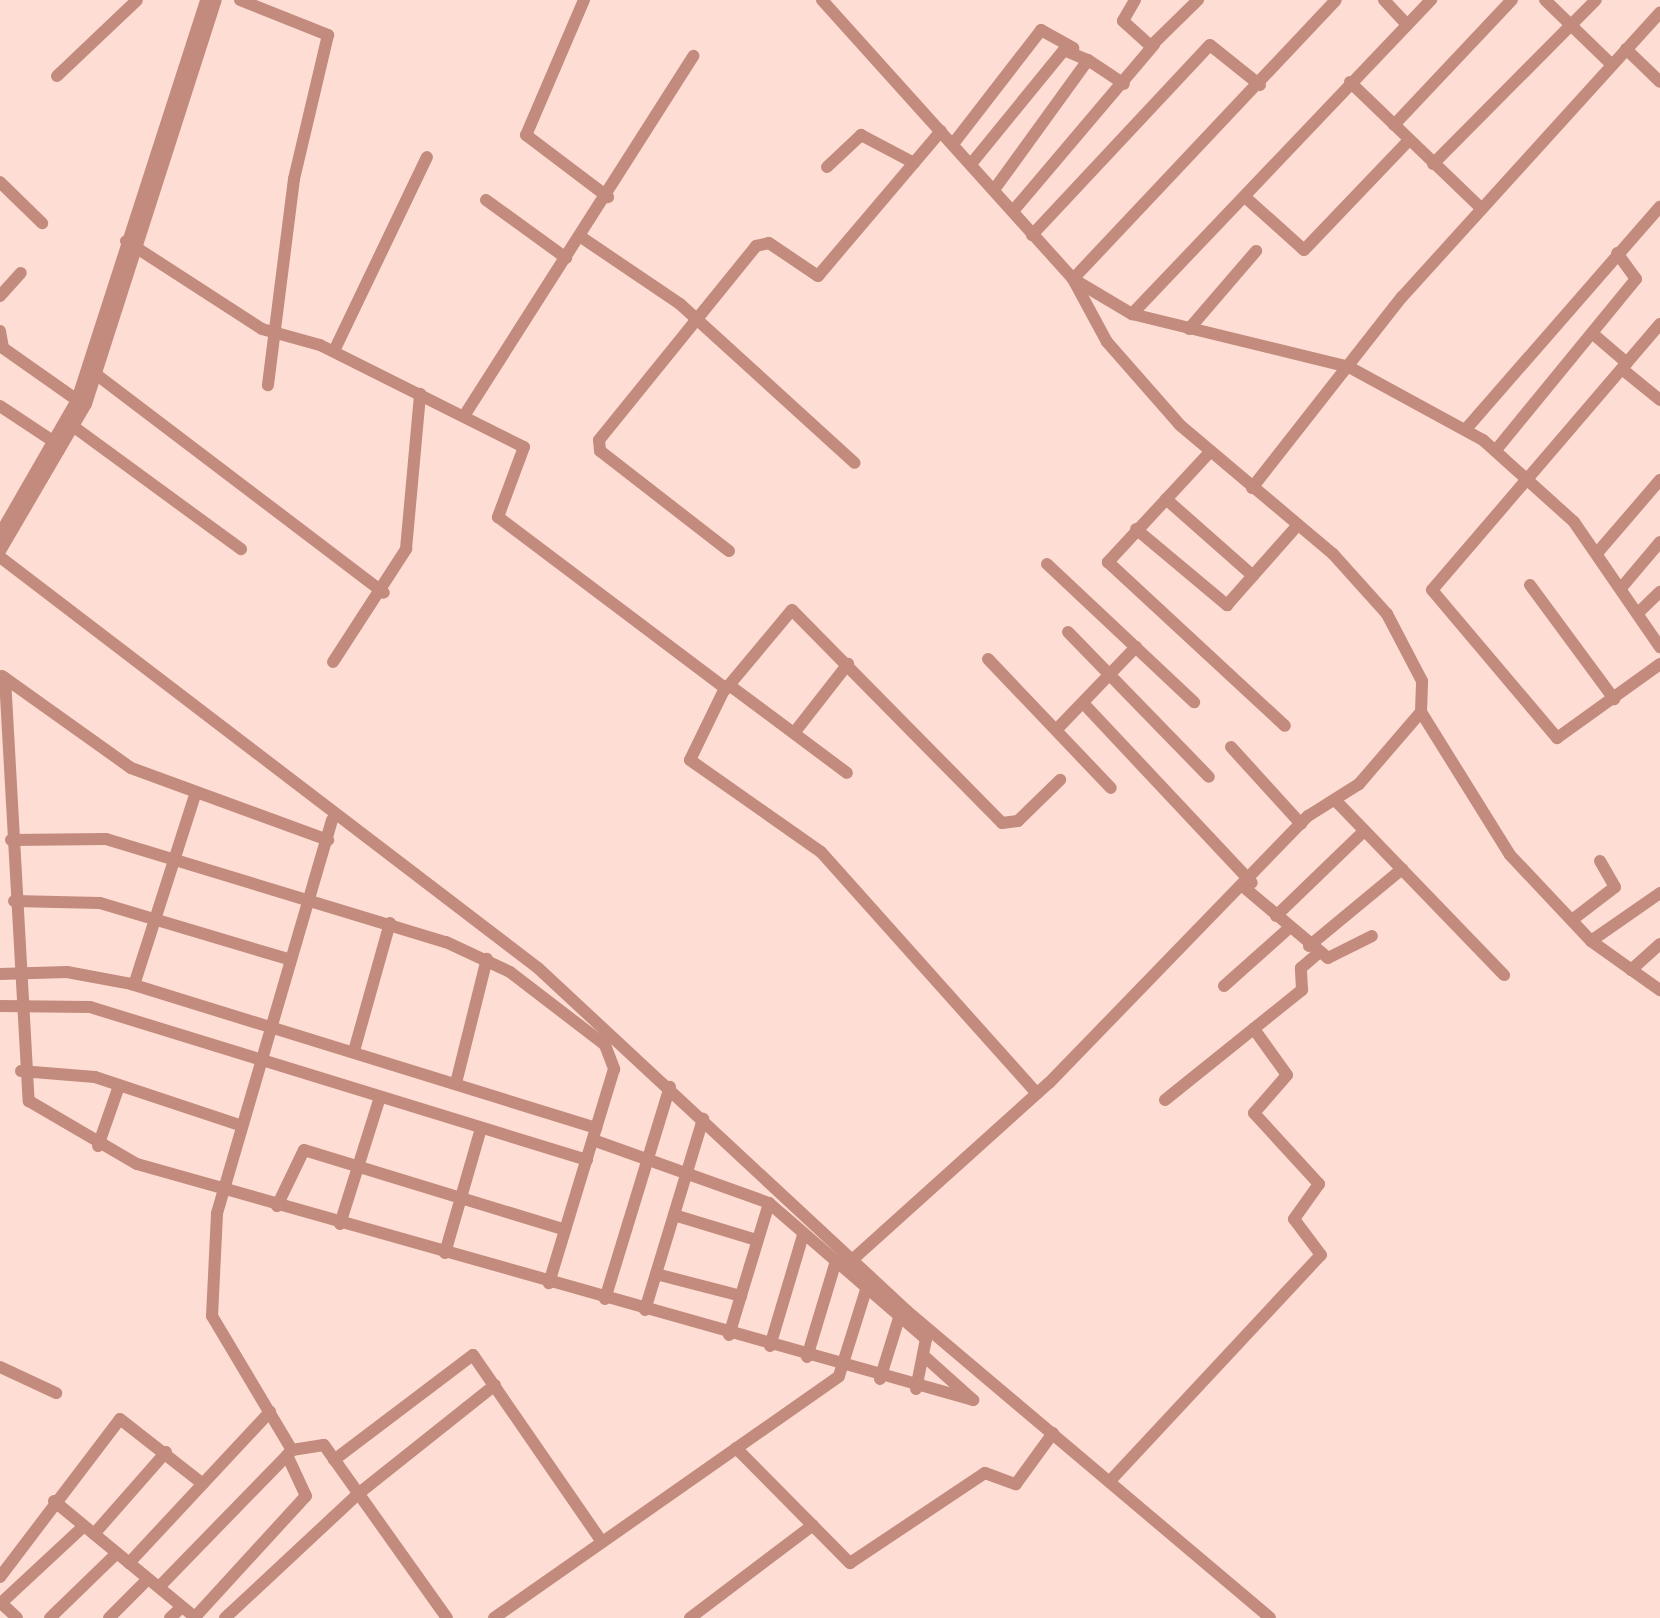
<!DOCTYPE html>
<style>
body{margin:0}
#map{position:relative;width:1660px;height:1618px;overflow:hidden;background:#feddd4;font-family:"Crimson Pro",serif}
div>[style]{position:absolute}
.minor>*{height:12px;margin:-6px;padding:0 6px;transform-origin:6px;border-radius:6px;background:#c28b7d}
span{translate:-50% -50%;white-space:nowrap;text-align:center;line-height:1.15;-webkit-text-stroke:8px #feddd4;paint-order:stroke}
</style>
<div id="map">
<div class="minor">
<i style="left:240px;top:0;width:95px;rotate:21.7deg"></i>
<i style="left:328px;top:35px;width:148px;rotate:103.3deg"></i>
<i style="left:294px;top:179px;width:208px;rotate:97.2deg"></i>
<i style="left:584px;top:0;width:147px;rotate:113.2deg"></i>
<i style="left:526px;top:135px;width:103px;rotate:37.1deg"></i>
<i style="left:822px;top:0;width:375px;rotate:48deg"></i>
<i style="left:1073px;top:279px;width:69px;rotate:30.7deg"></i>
<i style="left:1132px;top:314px;width:223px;rotate:13.7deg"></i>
<i style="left:1349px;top:367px;width:153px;rotate:28.6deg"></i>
<i style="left:1483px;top:440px;width:122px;rotate:42deg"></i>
<i style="left:1574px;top:522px;width:152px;rotate:55.5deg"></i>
<i style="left:1135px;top:0;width:24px;rotate:120deg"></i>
<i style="left:1123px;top:21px;width:38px;rotate:42deg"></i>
<i style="left:1151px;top:46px;width:66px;rotate:-44.4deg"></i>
<i style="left:1384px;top:0;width:34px;rotate:47deg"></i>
<i style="left:1545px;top:0;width:93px;rotate:44.1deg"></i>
<i style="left:1626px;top:49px;width:47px;rotate:44.1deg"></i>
<i style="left:1088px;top:60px;width:43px;rotate:33.7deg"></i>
<i style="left:57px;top:76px;width:110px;rotate:-43.5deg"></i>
<i style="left:1350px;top:82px;width:182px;rotate:43.9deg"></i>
<i style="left:1394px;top:125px;width:172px;rotate:-46.7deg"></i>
<i style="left:953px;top:144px;width:144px;rotate:-52.3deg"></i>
<i style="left:1041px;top:30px;width:37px;rotate:29deg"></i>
<i style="left:971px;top:164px;width:147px;rotate:-50.8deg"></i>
<i style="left:1064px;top:50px;width:26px;rotate:23deg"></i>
<i style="left:1088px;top:60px;width:160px;rotate:125.9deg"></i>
<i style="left:1433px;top:164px;width:231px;rotate:-45.2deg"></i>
<i style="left:827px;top:167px;width:47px;rotate:-43.3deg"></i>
<i style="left:861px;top:135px;width:60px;rotate:27.8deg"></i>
<i style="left:0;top:182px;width:59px;rotate:44.3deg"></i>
<i style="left:1245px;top:197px;width:79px;rotate:41.9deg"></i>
<i style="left:1304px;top:250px;width:152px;rotate:-46.3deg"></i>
<i style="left:486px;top:200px;width:99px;rotate:35.9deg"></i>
<i style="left:1013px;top:211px;width:218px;rotate:-49.7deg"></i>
<i style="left:1032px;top:235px;width:260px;rotate:-46.9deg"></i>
<i style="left:1210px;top:45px;width:64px;rotate:38.7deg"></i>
<i style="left:581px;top:237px;width:120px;rotate:34.1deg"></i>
<i style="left:680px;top:304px;width:236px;rotate:42.3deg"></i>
<i style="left:126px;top:241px;width:162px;rotate:32.9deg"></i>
<i style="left:262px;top:329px;width:60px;rotate:15.4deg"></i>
<i style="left:320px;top:345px;width:228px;rotate:26.6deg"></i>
<i style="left:524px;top:447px;width:75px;rotate:110.4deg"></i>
<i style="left:498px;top:517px;width:284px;rotate:37deg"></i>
<i style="left:725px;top:688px;width:80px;rotate:115.9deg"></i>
<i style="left:690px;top:760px;width:160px;rotate:35.1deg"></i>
<i style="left:821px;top:852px;width:324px;rotate:48.2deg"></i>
<i style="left:0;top:296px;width:31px;rotate:-48deg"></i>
<i style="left:1132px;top:314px;width:434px;rotate:-46.4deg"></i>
<i style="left:1660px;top:324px;width:350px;rotate:130.6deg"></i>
<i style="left:1432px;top:590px;width:194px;rotate:49.8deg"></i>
<i style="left:1557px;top:738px;width:127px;rotate:-35.7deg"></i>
<i style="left:1189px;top:329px;width:103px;rotate:-49.3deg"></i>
<i style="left:0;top:331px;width:17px;rotate:80deg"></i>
<i style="left:3px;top:348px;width:90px;rotate:35.1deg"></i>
<i style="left:1592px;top:333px;width:46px;rotate:40.6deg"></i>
<i style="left:334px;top:351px;width:215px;rotate:-64.4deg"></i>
<i style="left:1622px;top:369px;width:49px;rotate:39.2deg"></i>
<i style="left:97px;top:375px;width:360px;rotate:37.2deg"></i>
<i style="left:0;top:406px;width:67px;rotate:33.5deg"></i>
<i style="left:464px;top:416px;width:427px;rotate:-57.5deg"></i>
<i style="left:70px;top:424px;width:212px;rotate:36.2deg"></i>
<i style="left:1466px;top:429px;width:295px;rotate:-48.9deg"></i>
<i style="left:1496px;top:450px;width:221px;rotate:-50.7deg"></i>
<i style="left:1636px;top:279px;width:32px;rotate:-126deg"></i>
<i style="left:1209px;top:453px;width:149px;rotate:132.8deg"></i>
<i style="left:1108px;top:562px;width:241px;rotate:42.8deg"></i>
<i style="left:1252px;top:488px;width:243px;rotate:-51.9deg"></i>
<i style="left:1402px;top:297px;width:384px;rotate:-47.8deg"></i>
<i style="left:1166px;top:499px;width:116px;rotate:41.5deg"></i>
<i style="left:1136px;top:529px;width:119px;rotate:39.9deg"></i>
<i style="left:1227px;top:605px;width:106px;rotate:-48.5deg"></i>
<i style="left:0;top:534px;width:155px;rotate:-60.1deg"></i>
<i style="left:77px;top:400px;width:420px;rotate:-72.1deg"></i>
<i style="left:0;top:551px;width:170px;rotate:-59.7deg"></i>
<i style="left:86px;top:404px;width:424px;rotate:-72.2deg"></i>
<i style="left:729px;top:551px;width:163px;rotate:-142.2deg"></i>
<i style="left:600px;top:451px;width:11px;rotate:-95deg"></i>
<i style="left:599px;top:440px;width:250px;rotate:-51deg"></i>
<i style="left:756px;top:246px;width:13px;rotate:-13deg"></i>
<i style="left:769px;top:243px;width:59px;rotate:34deg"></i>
<i style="left:818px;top:276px;width:190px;rotate:-49.7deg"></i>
<i style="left:1598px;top:552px;width:95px;rotate:-49.3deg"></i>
<i style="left:0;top:557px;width:677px;rotate:37.38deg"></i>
<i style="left:538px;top:968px;width:504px;rotate:42.91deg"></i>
<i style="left:907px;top:1311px;width:475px;rotate:40.2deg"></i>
<i style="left:1047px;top:564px;width:202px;rotate:43.2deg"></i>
<i style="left:1530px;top:585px;width:142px;rotate:53.6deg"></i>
<i style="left:1622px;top:587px;width:59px;rotate:-49.8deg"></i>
<i style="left:1639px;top:612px;width:29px;rotate:-44deg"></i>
<i style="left:1068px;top:632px;width:202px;rotate:45.8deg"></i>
<i style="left:988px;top:659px;width:178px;rotate:46.4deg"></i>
<i style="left:333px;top:662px;width:135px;rotate:-57.1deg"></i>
<i style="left:406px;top:549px;width:156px;rotate:-84.8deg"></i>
<i style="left:2px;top:676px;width:158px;rotate:35.5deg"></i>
<i style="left:131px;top:768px;width:210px;rotate:20.1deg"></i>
<i style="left:5px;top:678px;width:424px;rotate:86.8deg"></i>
<i style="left:29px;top:1101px;width:125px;rotate:30.3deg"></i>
<i style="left:137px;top:1164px;width:869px;rotate:15.76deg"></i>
<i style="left:973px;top:1400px;width:64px;rotate:-138.1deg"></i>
<i style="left:729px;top:685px;width:147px;rotate:36.7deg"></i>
<i style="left:725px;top:690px;width:104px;rotate:-50.1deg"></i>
<i style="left:792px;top:610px;width:299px;rotate:45.4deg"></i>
<i style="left:1002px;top:823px;width:16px;rotate:-7deg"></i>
<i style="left:1018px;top:821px;width:59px;rotate:-44.3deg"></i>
<i style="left:1084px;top:704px;width:245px;rotate:46.8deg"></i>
<i style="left:1421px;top:712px;width:168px;rotate:58.1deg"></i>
<i style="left:1510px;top:855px;width:118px;rotate:46.7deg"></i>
<i style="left:1591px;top:941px;width:85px;rotate:35.4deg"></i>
<i style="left:1057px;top:729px;width:114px;rotate:-46.1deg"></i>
<i style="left:794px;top:733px;width:88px;rotate:-52deg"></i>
<i style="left:1231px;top:747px;width:104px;rotate:47.7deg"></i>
<i style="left:1336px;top:801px;width:242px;rotate:46deg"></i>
<i style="left:332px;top:820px;width:410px;rotate:106.3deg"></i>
<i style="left:217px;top:1214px;width:102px;rotate:92.8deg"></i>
<i style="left:212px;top:1316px;width:156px;rotate:59.2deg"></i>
<i style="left:292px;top:1450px;width:32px;rotate:-9deg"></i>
<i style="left:324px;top:1445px;width:212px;rotate:54.6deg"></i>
<i style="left:11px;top:840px;width:95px;rotate:-0.6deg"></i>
<i style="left:106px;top:839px;width:355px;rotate:16.9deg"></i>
<i style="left:446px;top:942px;width:71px;rotate:25.1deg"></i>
<i style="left:510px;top:972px;width:120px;rotate:37.5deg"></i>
<i style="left:605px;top:1045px;width:26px;rotate:69deg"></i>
<i style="left:614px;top:1069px;width:224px;rotate:106.9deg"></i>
<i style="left:1246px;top:889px;width:107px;rotate:40.1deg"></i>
<i style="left:1328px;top:958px;width:49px;rotate:-26.6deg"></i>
<i style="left:14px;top:901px;width:86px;rotate:1.3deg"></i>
<i style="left:100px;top:903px;width:199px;rotate:16.6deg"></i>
<i style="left:1276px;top:916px;width:117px;rotate:-44deg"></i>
<i style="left:1572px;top:920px;width:54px;rotate:-37.5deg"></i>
<i style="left:1615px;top:887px;width:30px;rotate:-120deg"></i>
<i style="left:1591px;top:941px;width:84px;rotate:-34.8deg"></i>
<i style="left:1309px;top:946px;width:121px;rotate:-39.6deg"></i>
<i style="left:1631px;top:970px;width:39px;rotate:-42deg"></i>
<i style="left:0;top:974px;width:67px;rotate:-1.7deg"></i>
<i style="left:67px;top:972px;width:65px;rotate:10.6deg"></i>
<i style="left:131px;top:984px;width:487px;rotate:17.2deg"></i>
<i style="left:134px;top:985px;width:200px;rotate:-72.2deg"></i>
<i style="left:1224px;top:986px;width:87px;rotate:-41.7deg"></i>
<i style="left:0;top:1006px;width:90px;rotate:0.6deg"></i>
<i style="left:90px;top:1007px;width:520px;rotate:17.11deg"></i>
<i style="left:354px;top:1051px;width:133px;rotate:-74.3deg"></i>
<i style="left:21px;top:1071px;width:74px;rotate:4.6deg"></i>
<i style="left:95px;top:1077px;width:155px;rotate:18.4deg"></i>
<i style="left:456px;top:1083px;width:128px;rotate:-76deg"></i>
<i style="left:1165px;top:1100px;width:176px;rotate:-38.8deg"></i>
<i style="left:1302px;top:990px;width:22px;rotate:-93deg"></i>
<i style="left:1301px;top:968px;width:23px;rotate:-41deg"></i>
<i style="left:593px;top:1140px;width:187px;rotate:19.7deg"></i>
<i style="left:769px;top:1203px;width:208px;rotate:40.9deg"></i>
<i style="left:926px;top:1339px;width:51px;rotate:101.3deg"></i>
<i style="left:98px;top:1146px;width:64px;rotate:-70.7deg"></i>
<i style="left:277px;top:1206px;width:62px;rotate:-64.3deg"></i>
<i style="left:304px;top:1150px;width:273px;rotate:17deg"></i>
<i style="left:674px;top:1215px;width:87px;rotate:16.8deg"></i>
<i style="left:340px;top:1224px;width:133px;rotate:-72.5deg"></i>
<i style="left:445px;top:1253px;width:130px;rotate:-73.9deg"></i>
<i style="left:851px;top:1261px;width:266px;rotate:-42deg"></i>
<i style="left:1049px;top:1083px;width:372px;rotate:-45.9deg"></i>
<i style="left:1308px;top:816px;width:60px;rotate:-32.1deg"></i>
<i style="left:1359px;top:784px;width:95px;rotate:-49.3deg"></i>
<i style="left:1421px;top:712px;width:31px;rotate:-88deg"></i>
<i style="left:1422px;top:681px;width:76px;rotate:-117.6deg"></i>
<i style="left:1387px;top:614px;width:81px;rotate:-132deg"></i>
<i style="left:1333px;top:554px;width:200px;rotate:-139.9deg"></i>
<i style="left:1180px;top:425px;width:111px;rotate:-131.3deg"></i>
<i style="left:1107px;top:342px;width:72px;rotate:-118.4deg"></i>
<i style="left:1073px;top:279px;width:383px;rotate:-46.7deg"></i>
<i style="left:656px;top:1274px;width:88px;rotate:14.5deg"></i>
<i style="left:605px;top:1299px;width:222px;rotate:-73deg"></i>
<i style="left:645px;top:1310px;width:200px;rotate:-73.1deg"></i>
<i style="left:729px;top:1335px;width:138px;rotate:-73.1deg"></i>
<i style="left:770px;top:1346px;width:116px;rotate:-73.4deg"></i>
<i style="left:807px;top:1357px;width:97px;rotate:-73.2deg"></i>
<i style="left:0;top:1367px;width:62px;rotate:24.9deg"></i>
<i style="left:880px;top:1379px;width:64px;rotate:-72.7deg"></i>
<i style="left:736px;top:1448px;width:162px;rotate:45.3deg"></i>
<i style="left:850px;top:1563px;width:162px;rotate:-33.7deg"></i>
<i style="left:985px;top:1473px;width:33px;rotate:20deg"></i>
<i style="left:1016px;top:1484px;width:63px;rotate:-54deg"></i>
<i style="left:334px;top:1460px;width:174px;rotate:-37.1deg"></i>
<i style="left:473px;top:1355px;width:227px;rotate:55.4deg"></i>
<i style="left:1110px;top:1481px;width:309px;rotate:-47deg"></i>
<i style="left:1321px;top:1255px;width:45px;rotate:-126.9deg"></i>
<i style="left:1294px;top:1219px;width:43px;rotate:-54.5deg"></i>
<i style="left:1319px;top:1184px;width:96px;rotate:-132.5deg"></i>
<i style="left:1254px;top:1113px;width:50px;rotate:-49deg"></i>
<i style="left:1287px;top:1075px;width:57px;rotate:-125.7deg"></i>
<i style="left:54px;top:1501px;width:184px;rotate:39.5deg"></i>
<i style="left:94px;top:1534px;width:109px;rotate:-48.7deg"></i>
<i style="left:129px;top:1563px;width:207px;rotate:-47deg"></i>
<i style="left:0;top:1577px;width:198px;rotate:-52.8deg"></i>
<i style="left:120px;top:1419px;width:105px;rotate:38.1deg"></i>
<i style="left:159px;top:1587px;width:191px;rotate:-45.8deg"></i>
<i style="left:0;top:1602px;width:23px;rotate:43deg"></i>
<i style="left:1px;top:1603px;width:113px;rotate:-42.9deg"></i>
<i style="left:195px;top:1617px;width:164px;rotate:-47.5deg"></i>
<i style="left:306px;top:1496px;width:45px;rotate:-114.9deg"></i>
<i style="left:50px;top:1618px;width:93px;rotate:-44.1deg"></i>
<i style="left:109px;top:1618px;width:55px;rotate:-45deg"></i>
<i style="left:170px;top:1618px;width:16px;rotate:-43deg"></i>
<i style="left:225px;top:1618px;width:182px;rotate:-43deg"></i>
<i style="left:358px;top:1494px;width:175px;rotate:-38.5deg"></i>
<i style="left:494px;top:1618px;width:421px;rotate:-35deg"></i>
<i style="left:839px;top:1376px;width:104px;rotate:-72.6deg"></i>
<i style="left:690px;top:1618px;width:154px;rotate:-37.1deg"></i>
</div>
</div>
